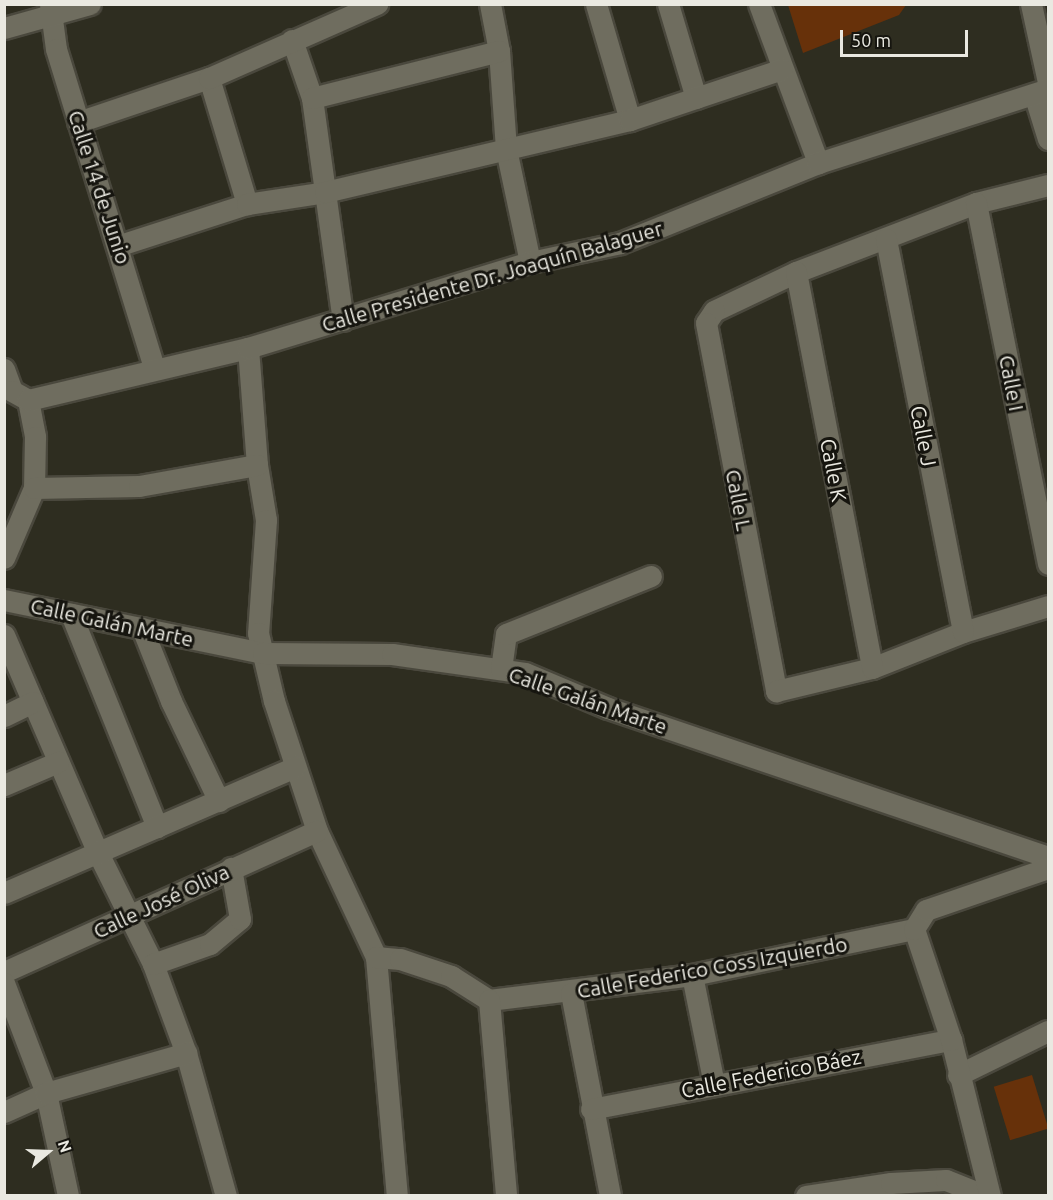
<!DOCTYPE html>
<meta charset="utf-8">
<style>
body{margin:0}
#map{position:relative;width:1053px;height:1200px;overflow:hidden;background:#2e2d20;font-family:Ubuntu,sans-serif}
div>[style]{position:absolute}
.green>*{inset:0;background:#67310a;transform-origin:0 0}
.roads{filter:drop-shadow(2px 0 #4a483d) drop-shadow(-2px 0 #4a483d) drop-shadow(0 2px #4a483d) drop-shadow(0 -2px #4a483d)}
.minor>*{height:21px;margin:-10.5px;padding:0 10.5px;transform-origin:10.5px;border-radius:10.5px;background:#6f6d5f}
span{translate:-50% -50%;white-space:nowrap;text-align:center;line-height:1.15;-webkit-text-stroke:6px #16150f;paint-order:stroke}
.street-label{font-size:21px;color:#eae9e1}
.frame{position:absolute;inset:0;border:6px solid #eae9e1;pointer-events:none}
.north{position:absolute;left:18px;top:1122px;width:60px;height:60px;-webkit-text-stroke:4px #16150f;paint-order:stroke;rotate:71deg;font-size:16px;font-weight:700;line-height:24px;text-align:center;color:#eae9e1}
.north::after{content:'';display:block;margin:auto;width:21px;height:27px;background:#eae9e1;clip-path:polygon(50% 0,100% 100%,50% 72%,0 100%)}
.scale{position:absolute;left:840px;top:30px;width:128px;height:27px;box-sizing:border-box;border:3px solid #eae9e1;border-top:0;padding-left:8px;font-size:18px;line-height:21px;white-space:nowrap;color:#eae9e1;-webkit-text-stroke:4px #16150f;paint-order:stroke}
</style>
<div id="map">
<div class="green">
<i style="clip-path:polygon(788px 5px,788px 4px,906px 5px,899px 15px,803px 53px)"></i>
<i style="left:1032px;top:1075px;width:56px;height:40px;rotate:73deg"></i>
</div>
<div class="roads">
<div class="minor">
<i style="left:50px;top:4px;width:45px;rotate:82.4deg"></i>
<i style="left:56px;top:49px;width:334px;rotate:72.9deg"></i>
<i style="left:490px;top:4px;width:48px;rotate:79.2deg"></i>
<i style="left:499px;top:51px;width:98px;rotate:85.9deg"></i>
<i style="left:506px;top:149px;width:116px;rotate:78deg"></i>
<i style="left:596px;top:4px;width:121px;rotate:73.7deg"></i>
<i style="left:668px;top:4px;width:98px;rotate:73.4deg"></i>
<i style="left:759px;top:4px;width:170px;rotate:69.6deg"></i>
<i style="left:1031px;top:4px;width:80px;rotate:77.7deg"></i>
<i style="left:4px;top:28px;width:89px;rotate:-15.6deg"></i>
<i style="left:292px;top:40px;width:61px;rotate:71deg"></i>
<i style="left:312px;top:98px;width:224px;rotate:82.1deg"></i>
<i style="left:209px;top:78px;width:132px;rotate:73.2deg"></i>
<i style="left:1034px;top:94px;width:47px;rotate:72.7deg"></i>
<i style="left:312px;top:98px;width:193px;rotate:-14.1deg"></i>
<i style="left:78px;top:122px;width:138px;rotate:-18.6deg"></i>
<i style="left:209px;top:78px;width:184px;rotate:-23.8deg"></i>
<i style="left:1048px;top:185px;width:74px;rotate:166deg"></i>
<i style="left:976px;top:203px;width:193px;rotate:159deg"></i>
<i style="left:796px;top:272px;width:91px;rotate:154.6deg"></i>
<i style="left:714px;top:311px;width:14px;rotate:124deg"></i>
<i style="left:706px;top:323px;width:375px;rotate:79.2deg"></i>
<i style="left:776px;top:691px;width:99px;rotate:-13.5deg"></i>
<i style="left:872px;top:668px;width:98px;rotate:-21.6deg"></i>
<i style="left:963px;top:632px;width:89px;rotate:-17deg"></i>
<i style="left:976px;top:203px;width:368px;rotate:78.7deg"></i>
<i style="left:886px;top:239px;width:400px;rotate:78.9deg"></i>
<i style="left:120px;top:245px;width:133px;rotate:-17.9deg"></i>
<i style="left:247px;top:204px;width:79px;rotate:-8.7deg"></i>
<i style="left:325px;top:192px;width:313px;rotate:-13.3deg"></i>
<i style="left:630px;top:120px;width:160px;rotate:-18.5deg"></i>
<i style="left:796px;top:272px;width:403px;rotate:79.1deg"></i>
<i style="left:248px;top:348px;width:117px;rotate:85.6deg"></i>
<i style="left:257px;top:465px;width:56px;rotate:80.7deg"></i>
<i style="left:266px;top:520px;width:113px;rotate:94deg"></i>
<i style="left:258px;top:633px;width:70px;rotate:76.8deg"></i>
<i style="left:274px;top:701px;width:137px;rotate:71.7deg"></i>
<i style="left:317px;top:831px;width:139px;rotate:64.9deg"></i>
<i style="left:376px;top:957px;width:240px;rotate:85deg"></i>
<i style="left:4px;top:369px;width:23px;rotate:70deg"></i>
<i style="left:12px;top:391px;width:18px;rotate:29deg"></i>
<i style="left:28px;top:400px;width:38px;rotate:79deg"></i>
<i style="left:35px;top:437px;width:51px;rotate:91.1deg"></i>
<i style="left:34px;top:488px;width:76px;rotate:113.2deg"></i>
<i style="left:28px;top:400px;width:226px;rotate:-13.3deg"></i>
<i style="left:248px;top:348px;width:295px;rotate:-17deg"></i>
<i style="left:530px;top:262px;width:92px;rotate:-11.9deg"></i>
<i style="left:620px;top:243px;width:214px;rotate:-22deg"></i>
<i style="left:818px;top:163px;width:242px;rotate:-17.8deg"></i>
<i style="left:34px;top:488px;width:105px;rotate:-1.1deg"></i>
<i style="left:139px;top:486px;width:120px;rotate:-10.1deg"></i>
<i style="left:4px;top:600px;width:264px;rotate:11.6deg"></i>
<i style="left:263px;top:653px;width:129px;rotate:0.4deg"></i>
<i style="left:392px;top:654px;width:134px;rotate:8.1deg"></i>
<i style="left:525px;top:673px;width:90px;rotate:22.9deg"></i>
<i style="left:608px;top:708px;width:465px;rotate:18.7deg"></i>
<i style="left:71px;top:614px;width:230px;rotate:68deg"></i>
<i style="left:142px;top:628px;width:79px;rotate:68.3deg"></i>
<i style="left:171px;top:701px;width:111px;rotate:64.4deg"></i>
<i style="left:4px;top:635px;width:237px;rotate:66.7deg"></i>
<i style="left:98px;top:853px;width:124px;rotate:63.6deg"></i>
<i style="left:153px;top:964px;width:95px;rotate:69.7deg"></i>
<i style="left:186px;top:1053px;width:148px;rotate:74.4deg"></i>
<i style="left:501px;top:669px;width:35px;rotate:-82deg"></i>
<i style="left:506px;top:634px;width:156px;rotate:-21.8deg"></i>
<i style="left:4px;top:716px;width:32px;rotate:-26deg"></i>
<i style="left:4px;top:785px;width:59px;rotate:-23.1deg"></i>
<i style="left:4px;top:893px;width:317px;rotate:-23.4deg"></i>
<i style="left:376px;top:957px;width:24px;rotate:5deg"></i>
<i style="left:400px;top:959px;width:54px;rotate:18.4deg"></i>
<i style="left:451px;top:976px;width:45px;rotate:32.3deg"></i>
<i style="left:489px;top:1000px;width:205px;rotate:-7deg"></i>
<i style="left:692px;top:975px;width:227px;rotate:-11.7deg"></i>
<i style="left:153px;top:964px;width:60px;rotate:-19.3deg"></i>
<i style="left:210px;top:944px;width:39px;rotate:-40deg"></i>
<i style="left:240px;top:919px;width:52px;rotate:-100deg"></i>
<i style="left:4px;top:972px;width:343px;rotate:-24.3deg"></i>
<i style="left:692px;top:975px;width:111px;rotate:78.6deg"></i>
<i style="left:4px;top:983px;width:118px;rotate:69.1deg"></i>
<i style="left:46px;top:1093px;width:105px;rotate:77.9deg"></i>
<i style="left:571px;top:993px;width:207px;rotate:79.1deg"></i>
<i style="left:489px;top:1000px;width:197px;rotate:85deg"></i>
<i style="left:958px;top:1075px;width:100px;rotate:-26.1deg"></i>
<i style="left:591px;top:1109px;width:367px;rotate:-10.9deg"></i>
<i style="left:4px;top:1112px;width:46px;rotate:-24.3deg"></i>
<i style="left:46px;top:1093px;width:146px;rotate:-15.9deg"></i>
<i style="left:806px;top:1196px;width:86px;rotate:-8.7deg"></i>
<i style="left:891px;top:1183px;width:55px;rotate:-3.1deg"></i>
<i style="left:946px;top:1180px;width:43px;rotate:21.8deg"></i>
<i style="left:990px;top:1196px;width:161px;rotate:-104deg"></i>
<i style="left:951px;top:1040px;width:117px;rotate:-108.4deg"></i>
<i style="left:914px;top:929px;width:22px;rotate:-58deg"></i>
<i style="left:926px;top:910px;width:129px;rotate:-19deg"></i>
</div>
</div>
<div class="street-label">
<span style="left:100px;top:187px;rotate:72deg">Calle 14 de Junio</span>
<span style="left:492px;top:276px;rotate:-16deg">Calle Presidente Dr. Joaquín Balaguer</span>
<span style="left:1012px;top:383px;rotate:79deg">Calle I</span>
<span style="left:924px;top:436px;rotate:79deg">Calle J</span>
<span style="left:834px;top:470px;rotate:79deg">Calle K</span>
<span style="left:739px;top:500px;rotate:79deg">Calle L</span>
<span style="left:112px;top:622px;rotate:12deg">Calle Galán Marte</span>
<span style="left:588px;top:700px;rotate:19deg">Calle Galán Marte</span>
<span style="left:161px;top:901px;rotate:-25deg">Calle José Oliva</span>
<span style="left:712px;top:967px;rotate:-10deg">Calle Federico Coss Izquierdo</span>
<span style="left:771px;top:1073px;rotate:-11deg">Calle Federico Báez</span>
</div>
<div class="frame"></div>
<div class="north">N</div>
<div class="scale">50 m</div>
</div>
